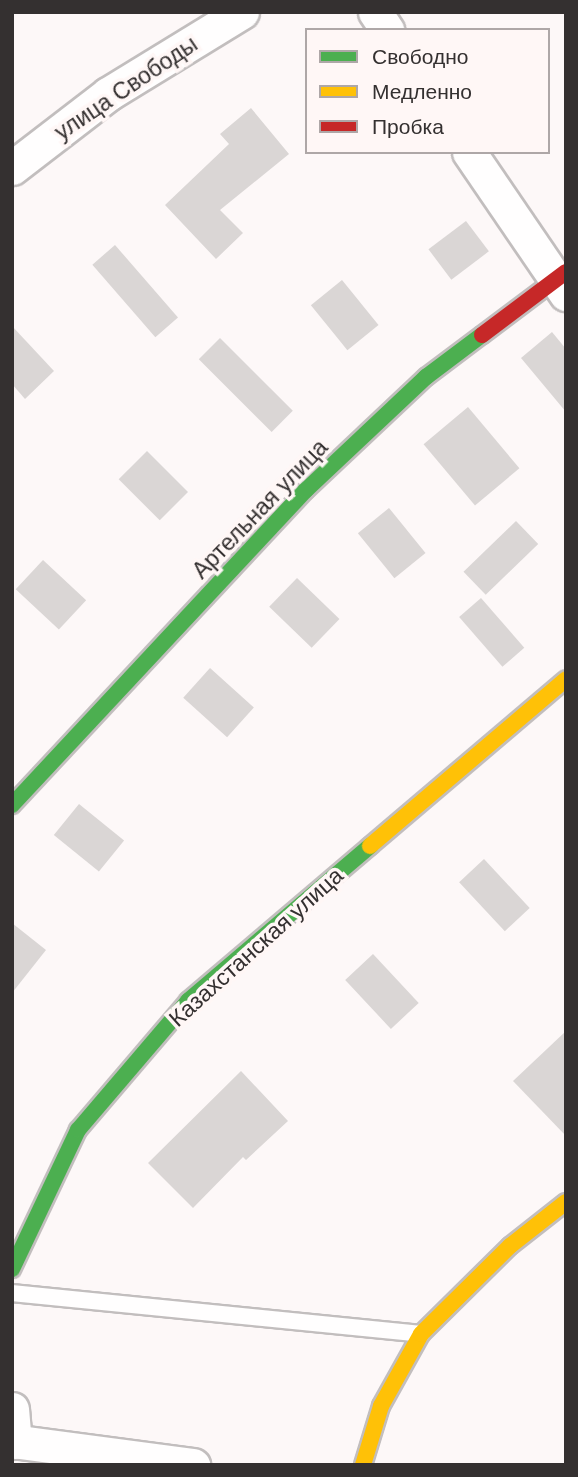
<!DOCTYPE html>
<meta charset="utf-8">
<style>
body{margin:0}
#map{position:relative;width:578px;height:1477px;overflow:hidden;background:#fdf8f8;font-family:Arial,sans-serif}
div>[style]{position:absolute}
.building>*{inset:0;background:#dad6d5;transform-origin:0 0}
.roads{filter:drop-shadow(2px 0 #c2bebe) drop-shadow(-2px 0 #c2bebe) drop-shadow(0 2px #c2bebe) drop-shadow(0 -2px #c2bebe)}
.lane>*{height:16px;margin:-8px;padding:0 8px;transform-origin:8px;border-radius:8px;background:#fffefe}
.street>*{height:33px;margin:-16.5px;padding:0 16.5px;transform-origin:16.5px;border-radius:16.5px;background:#fffefe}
.fast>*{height:16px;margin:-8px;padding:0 8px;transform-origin:8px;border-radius:8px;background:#4caf50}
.slow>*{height:16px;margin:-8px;padding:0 8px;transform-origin:8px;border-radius:8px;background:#ffc107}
.jam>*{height:16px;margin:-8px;padding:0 8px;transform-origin:8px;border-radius:8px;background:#c62828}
span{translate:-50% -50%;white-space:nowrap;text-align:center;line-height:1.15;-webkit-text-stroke:7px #fff7f6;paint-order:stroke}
.street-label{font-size:23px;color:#343030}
.frame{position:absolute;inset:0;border:14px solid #343030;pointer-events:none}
.legend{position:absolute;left:305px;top:28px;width:245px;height:126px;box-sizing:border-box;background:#fff7f6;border:2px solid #aea7a7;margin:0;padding:9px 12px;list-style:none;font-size:21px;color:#343030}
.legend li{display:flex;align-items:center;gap:14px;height:35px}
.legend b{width:35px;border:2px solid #aea7a7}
</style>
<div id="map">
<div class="building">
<i style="clip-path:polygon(251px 108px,289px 154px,220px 210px,243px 233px,216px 259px,165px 205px,229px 144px,220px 134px)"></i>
<i style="left:466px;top:221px;width:38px;height:47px;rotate:53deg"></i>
<i style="left:115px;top:245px;width:96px;height:30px;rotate:49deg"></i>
<i style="left:342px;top:280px;width:58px;height:40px;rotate:51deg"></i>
<i style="clip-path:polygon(12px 326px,54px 371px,25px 399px,12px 384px)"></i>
<i style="clip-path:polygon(552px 332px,566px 349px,566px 412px,521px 358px)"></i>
<i style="left:220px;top:338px;width:103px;height:30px;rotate:45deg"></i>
<i style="left:468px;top:407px;width:80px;height:58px;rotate:50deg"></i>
<i style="left:147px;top:451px;width:58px;height:40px;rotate:45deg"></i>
<i style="left:389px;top:508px;width:58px;height:40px;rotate:51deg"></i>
<i style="left:516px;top:521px;width:32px;height:73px;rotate:46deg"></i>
<i style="left:43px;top:560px;width:59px;height:40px;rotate:43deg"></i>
<i style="left:297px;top:578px;width:59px;height:40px;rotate:44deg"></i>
<i style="left:481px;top:598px;width:66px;height:29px;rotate:49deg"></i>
<i style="left:210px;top:668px;width:59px;height:40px;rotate:42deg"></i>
<i style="left:79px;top:804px;width:58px;height:40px;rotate:39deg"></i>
<i style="left:484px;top:859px;width:67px;height:34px;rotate:47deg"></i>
<i style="clip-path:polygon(12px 923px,46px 950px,12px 993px)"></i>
<i style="left:373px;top:954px;width:67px;height:38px;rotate:47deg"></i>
<i style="clip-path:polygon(566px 1031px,566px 1136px,513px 1081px)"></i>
<i style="clip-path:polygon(241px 1071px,288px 1121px,246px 1160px,243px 1157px,193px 1208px,148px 1163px)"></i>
</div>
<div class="roads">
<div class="lane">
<i style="left:12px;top:1293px;width:411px;rotate:5.7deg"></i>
</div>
<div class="street">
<i style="left:375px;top:12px;width:22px;rotate:56deg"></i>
<i style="left:469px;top:152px;width:172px;rotate:55.7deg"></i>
<i style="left:12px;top:168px;width:121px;rotate:-37.6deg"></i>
<i style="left:108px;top:94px;width:157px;rotate:-31.5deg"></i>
<i style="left:12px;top:1409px;width:33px;rotate:85deg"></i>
<i style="left:12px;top:1441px;width:183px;rotate:7.6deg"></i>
</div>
<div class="fast">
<i style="left:12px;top:805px;width:431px;rotate:-47deg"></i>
<i style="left:306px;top:490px;width:165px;rotate:-43.3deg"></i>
<i style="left:426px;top:377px;width:70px;rotate:-36.9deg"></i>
<i style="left:12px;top:1269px;width:154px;rotate:-64.6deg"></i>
<i style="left:78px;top:1130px;width:170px;rotate:-49.5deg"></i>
<i style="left:188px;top:1001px;width:239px;rotate:-40.4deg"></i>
</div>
<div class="slow">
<i style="left:370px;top:846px;width:257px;rotate:-40.4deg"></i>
<i style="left:363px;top:1465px;width:62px;rotate:-73deg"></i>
<i style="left:381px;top:1406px;width:82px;rotate:-60.9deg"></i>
<i style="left:421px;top:1334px;width:125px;rotate:-44.7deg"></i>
<i style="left:510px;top:1246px;width:71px;rotate:-38.2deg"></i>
</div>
<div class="jam">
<i style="left:482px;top:335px;width:105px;rotate:-36.9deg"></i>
</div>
</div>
<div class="street-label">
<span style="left:126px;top:88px;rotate:-34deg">улица Свободы</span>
<span style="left:260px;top:509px;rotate:-46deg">Артельная улица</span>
<span style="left:256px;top:947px;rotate:-42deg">Казахстанская улица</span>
</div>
<div class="frame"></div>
<ul class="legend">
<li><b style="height:9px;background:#4caf50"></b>Свободно</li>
<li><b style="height:9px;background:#ffc107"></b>Медленно</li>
<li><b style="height:9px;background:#c62828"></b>Пробка</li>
</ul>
</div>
